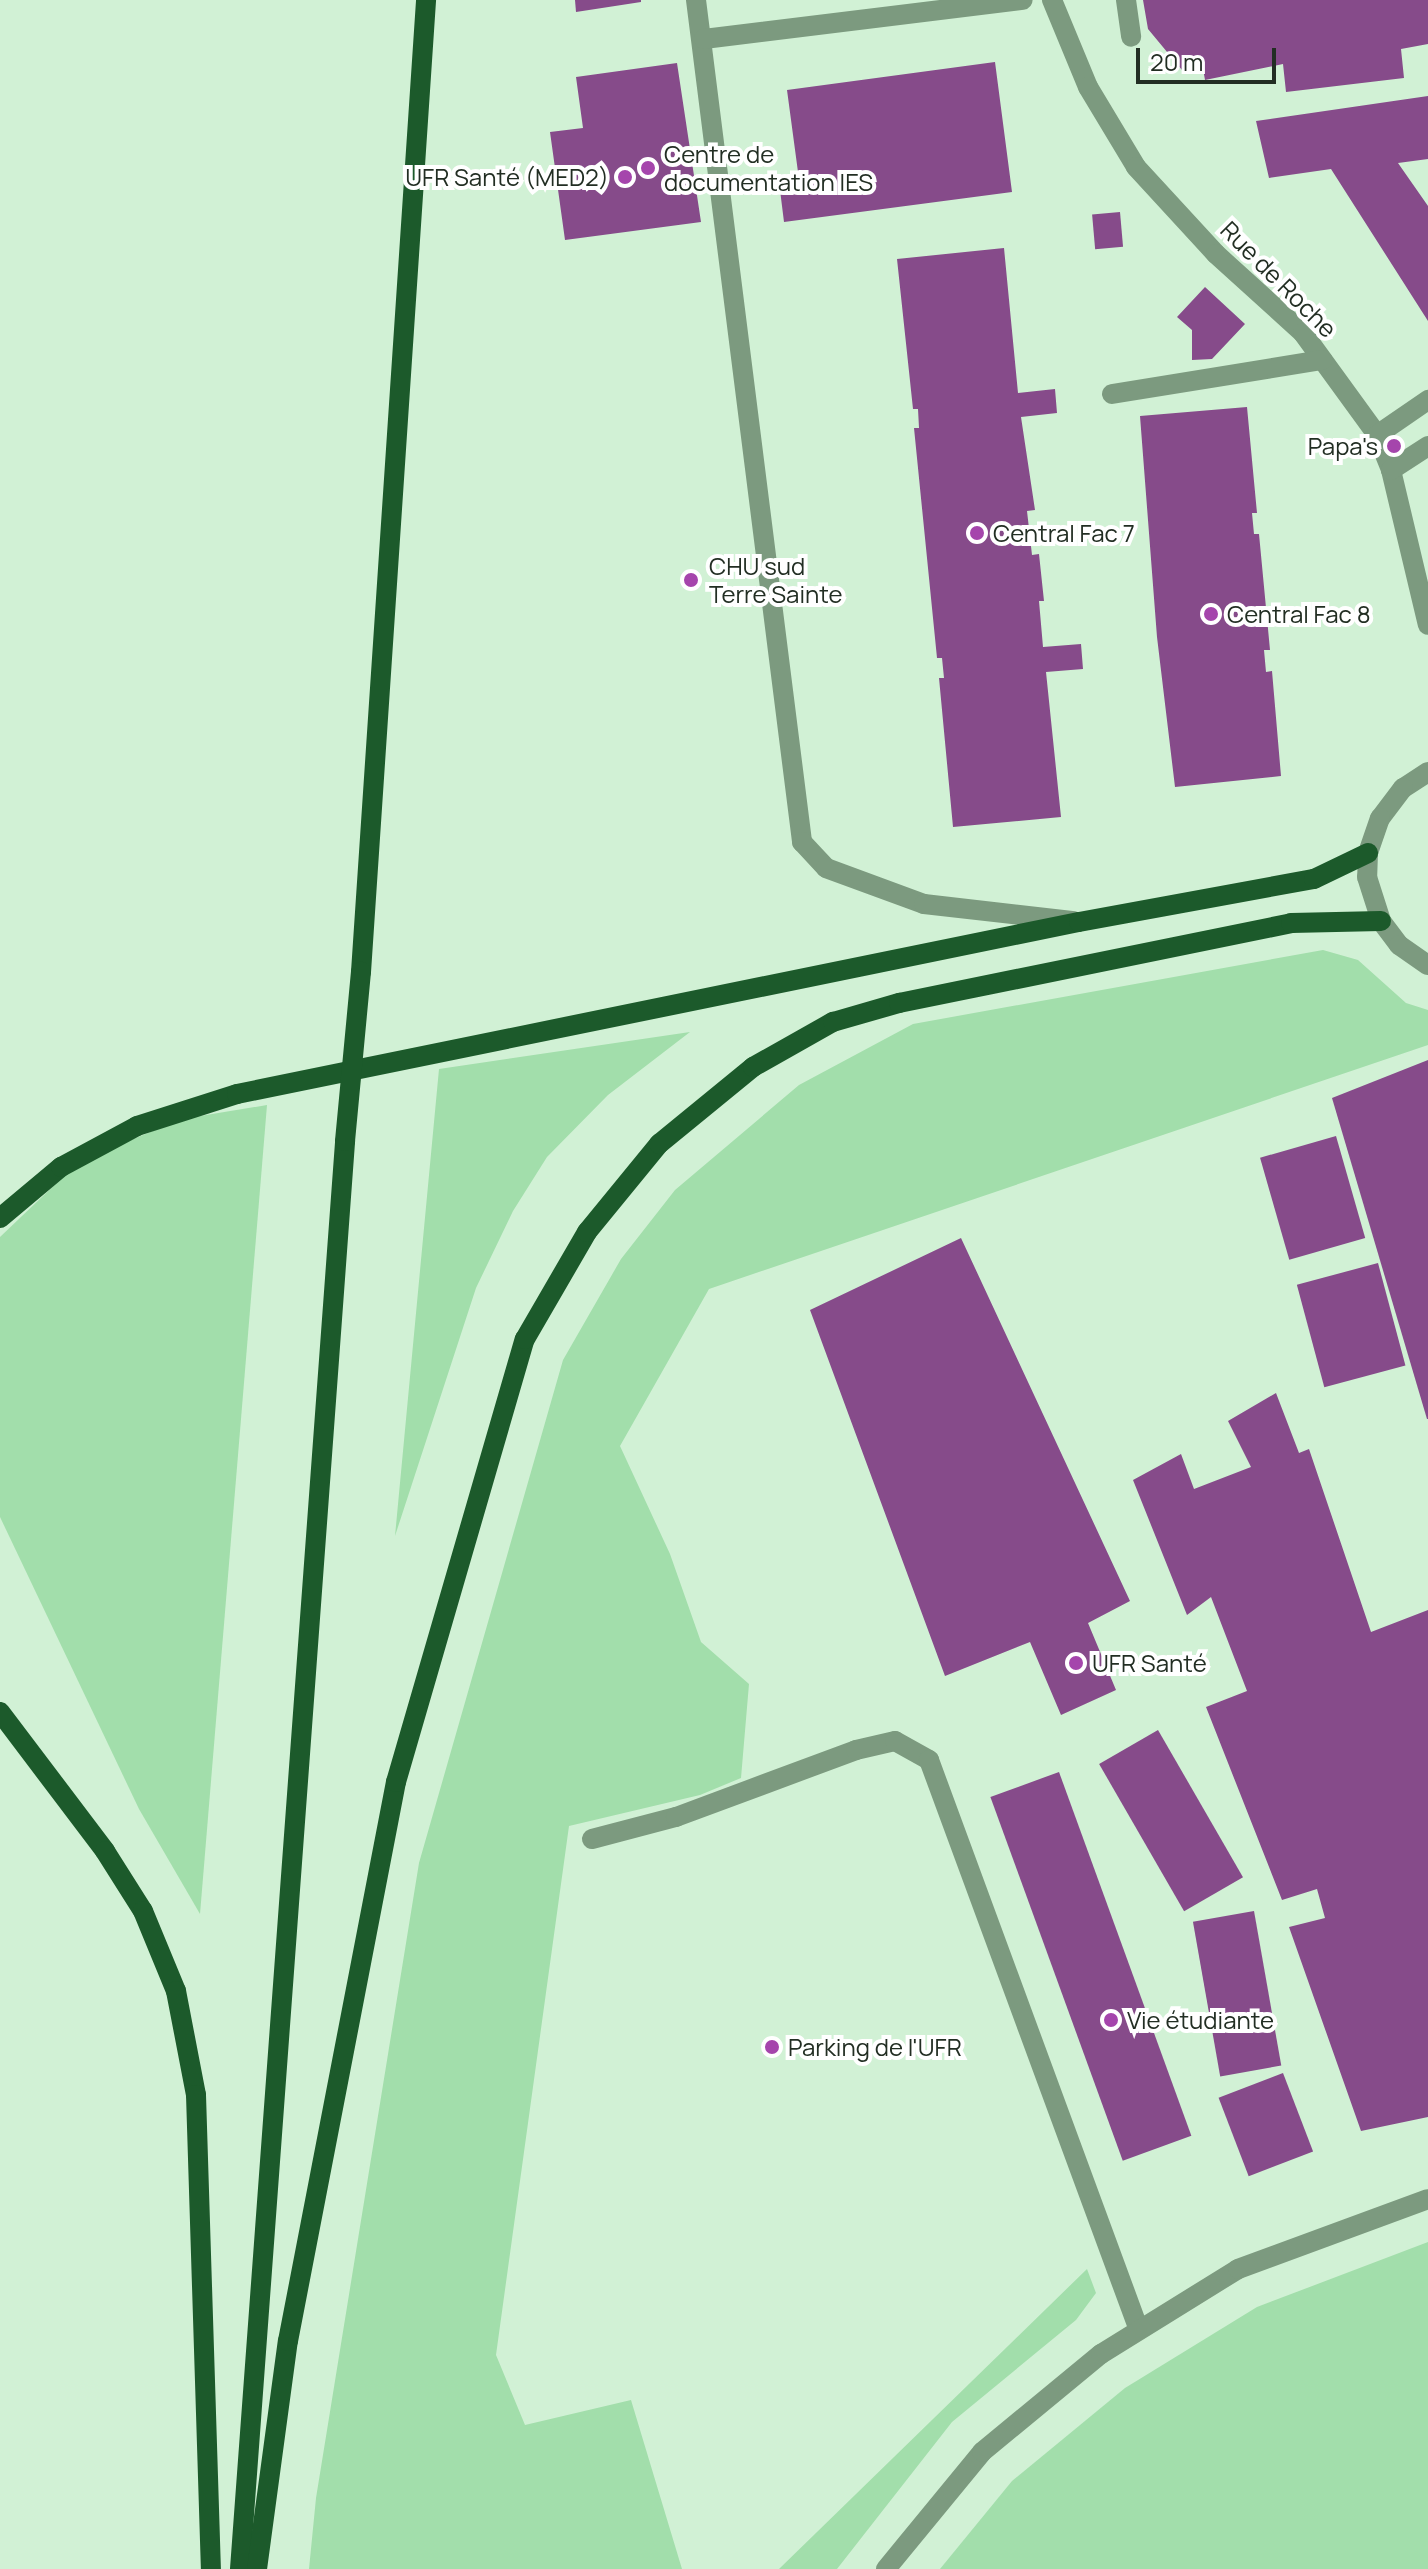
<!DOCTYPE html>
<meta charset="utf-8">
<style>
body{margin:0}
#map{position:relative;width:1428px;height:2569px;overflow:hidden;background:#d1f1d5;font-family:Manrope,sans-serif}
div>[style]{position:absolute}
.green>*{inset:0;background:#a2deab}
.building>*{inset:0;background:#864b8a;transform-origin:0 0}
.minor>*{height:20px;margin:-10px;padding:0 10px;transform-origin:10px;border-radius:10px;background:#7c9a7f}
.major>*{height:20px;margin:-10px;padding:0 10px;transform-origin:10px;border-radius:10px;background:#1c5a2b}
.major-bridge>*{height:20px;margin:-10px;padding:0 10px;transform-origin:10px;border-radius:10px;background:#1c5a2b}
.dots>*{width:22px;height:22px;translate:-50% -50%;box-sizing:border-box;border:4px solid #fff;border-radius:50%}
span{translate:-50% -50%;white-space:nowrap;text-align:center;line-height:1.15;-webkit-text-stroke:8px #fff;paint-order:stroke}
.poi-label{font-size:24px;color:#222e23}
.left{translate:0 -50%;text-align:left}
.right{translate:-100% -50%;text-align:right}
.street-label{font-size:24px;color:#222e23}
.scale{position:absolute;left:1136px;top:48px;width:140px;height:36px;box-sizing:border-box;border:4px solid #222e23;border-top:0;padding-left:10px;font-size:24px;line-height:28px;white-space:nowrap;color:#222e23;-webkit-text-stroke:6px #fff;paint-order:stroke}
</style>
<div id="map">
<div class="green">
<i style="clip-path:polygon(1323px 950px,1358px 960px,1406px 1003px,1428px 1010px,1428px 1045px,709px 1289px,620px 1446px,670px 1554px,701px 1642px,749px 1684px,741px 1778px,700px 1795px,569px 1826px,496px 2355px,525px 2425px,631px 2400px,682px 2569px,309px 2569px,316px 2498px,419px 1863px,563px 1360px,621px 1259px,675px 1190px,799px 1085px,913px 1024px)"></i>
<i style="clip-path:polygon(690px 1032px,608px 1095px,547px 1157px,513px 1211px,476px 1288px,395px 1536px,439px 1069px)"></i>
<i style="clip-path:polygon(267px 1105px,200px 1914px,139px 1809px,0 1517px,0 1237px,65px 1175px,114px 1147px,182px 1119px)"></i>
<i style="clip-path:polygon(1428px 2242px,1428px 2569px,940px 2569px,1012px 2481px,1125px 2388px,1257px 2307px)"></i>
<i style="clip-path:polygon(1087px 2269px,1096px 2293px,1076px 2320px,952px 2422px,837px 2569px,779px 2569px)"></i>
</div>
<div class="building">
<i style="clip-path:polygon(575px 0,641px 0,641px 2px,576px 12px)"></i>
<i style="clip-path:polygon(1143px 0,1428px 0,1428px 44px,1401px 49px,1404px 78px,1286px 92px,1283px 64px,1205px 80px,1202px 63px,1182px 70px,1148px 29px)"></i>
<i style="clip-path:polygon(995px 62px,1012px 192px,784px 222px,780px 190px,800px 187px,787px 90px)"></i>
<i style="clip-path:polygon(677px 63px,701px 222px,565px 240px,550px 132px,583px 128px,576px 77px)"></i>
<i style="clip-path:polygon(1428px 96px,1428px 159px,1398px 163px,1428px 206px,1428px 321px,1331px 169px,1269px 178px,1256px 121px)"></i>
<i style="left:1120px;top:212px;width:35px;height:28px;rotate:85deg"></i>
<i style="clip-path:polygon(1004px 248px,1018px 393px,1055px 389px,1057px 413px,1021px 417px,1035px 510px,1027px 511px,1032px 555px,1039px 554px,1044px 601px,1039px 601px,1043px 647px,1081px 644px,1083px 669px,1046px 672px,1061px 817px,953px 827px,939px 678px,944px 678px,942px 658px,937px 658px,914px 428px,919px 428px,918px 409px,913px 409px,897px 259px)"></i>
<i style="clip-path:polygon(1205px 287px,1245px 324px,1212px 359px,1192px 360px,1192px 330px,1177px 317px)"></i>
<i style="clip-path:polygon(1247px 407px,1257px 513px,1252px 513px,1254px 534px,1259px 534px,1270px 650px,1264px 650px,1266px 672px,1272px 671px,1281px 776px,1175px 787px,1157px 637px,1140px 416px)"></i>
<i style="clip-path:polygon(1428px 1060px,1428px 1419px,1427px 1419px,1332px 1098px)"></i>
<i style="left:1336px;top:1136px;width:106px;height:79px;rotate:74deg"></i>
<i style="clip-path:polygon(961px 1238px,1130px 1601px,1088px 1623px,1116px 1690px,1061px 1715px,1030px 1642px,945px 1676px,810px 1310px)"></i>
<i style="left:1378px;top:1263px;width:106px;height:84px;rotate:75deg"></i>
<i style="clip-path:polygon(1276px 1393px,1299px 1453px,1309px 1449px,1371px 1632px,1428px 1610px,1428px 2117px,1361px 2131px,1289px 1927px,1325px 1918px,1317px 1889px,1282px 1900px,1206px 1707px,1247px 1691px,1211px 1597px,1187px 1615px,1133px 1480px,1181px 1454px,1194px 1489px,1251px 1467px,1228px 1421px)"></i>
<i style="left:1158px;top:1730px;width:170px;height:68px;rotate:60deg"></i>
<i style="left:1059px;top:1772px;width:387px;height:73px;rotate:70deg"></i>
<i style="left:1254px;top:1911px;width:157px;height:62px;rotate:80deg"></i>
<i style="left:1283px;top:2073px;width:84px;height:69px;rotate:69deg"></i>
</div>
<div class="minor">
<i style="left:696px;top:0;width:849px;rotate:82.82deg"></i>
<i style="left:802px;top:842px;width:35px;rotate:47deg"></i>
<i style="left:826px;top:868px;width:104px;rotate:20.2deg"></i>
<i style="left:924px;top:904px;width:151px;rotate:6.5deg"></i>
<i style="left:1052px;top:0;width:94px;rotate:67.5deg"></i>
<i style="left:1088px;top:87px;width:93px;rotate:59deg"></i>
<i style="left:1136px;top:167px;width:118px;rotate:47.4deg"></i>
<i style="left:1216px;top:254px;width:118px;rotate:42.2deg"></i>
<i style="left:1303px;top:333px;width:126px;rotate:54deg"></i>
<i style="left:1377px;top:435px;width:38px;rotate:68deg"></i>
<i style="left:1391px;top:470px;width:159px;rotate:76.6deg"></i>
<i style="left:1126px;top:0;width:37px;rotate:82deg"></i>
<i style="left:704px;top:39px;width:321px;rotate:-7deg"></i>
<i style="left:1112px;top:394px;width:213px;rotate:-9.2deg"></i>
<i style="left:1377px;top:435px;width:62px;rotate:-34.5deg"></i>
<i style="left:1391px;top:470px;width:44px;rotate:-33deg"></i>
<i style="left:1428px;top:772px;width:30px;rotate:147deg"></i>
<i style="left:1403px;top:788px;width:38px;rotate:127deg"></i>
<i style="left:1380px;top:818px;width:37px;rotate:109deg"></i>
<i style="left:1368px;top:853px;width:24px;rotate:92deg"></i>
<i style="left:1367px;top:877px;width:46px;rotate:72.3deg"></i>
<i style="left:1381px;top:921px;width:30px;rotate:53deg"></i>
<i style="left:1399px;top:945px;width:35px;rotate:35deg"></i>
<i style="left:592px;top:1839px;width:87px;rotate:-14.7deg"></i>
<i style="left:676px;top:1817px;width:192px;rotate:-20.4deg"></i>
<i style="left:856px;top:1750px;width:40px;rotate:-13deg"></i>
<i style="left:895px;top:1741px;width:39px;rotate:29deg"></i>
<i style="left:929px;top:1760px;width:607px;rotate:69.78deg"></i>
<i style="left:886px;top:2569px;width:151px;rotate:-50.6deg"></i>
<i style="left:982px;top:2452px;width:154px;rotate:-39.5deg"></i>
<i style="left:1101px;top:2354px;width:161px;rotate:-31.8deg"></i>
<i style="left:1238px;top:2269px;width:202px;rotate:-20.2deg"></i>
</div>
<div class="major">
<i style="left:361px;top:972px;width:974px;rotate:-86.17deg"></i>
<i style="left:0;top:1218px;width:80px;rotate:-39.9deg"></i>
<i style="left:61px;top:1167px;width:86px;rotate:-28.3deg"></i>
<i style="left:137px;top:1126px;width:105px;rotate:-17.7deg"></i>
<i style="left:237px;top:1094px;width:859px;rotate:-11.55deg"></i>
<i style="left:1079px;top:922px;width:239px;rotate:-10.4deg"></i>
<i style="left:1314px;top:879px;width:60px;rotate:-25.7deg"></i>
<i style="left:0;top:1712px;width:174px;rotate:52.9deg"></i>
<i style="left:105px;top:1851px;width:71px;rotate:57.7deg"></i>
<i style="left:143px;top:1911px;width:87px;rotate:67.6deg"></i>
<i style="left:176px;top:1991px;width:106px;rotate:79.1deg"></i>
<i style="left:196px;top:2095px;width:474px;rotate:88.2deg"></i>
<i style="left:240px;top:2569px;width:1432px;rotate:-85.79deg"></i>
<i style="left:257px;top:2569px;width:230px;rotate:-82.3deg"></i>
<i style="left:288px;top:2341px;width:569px;rotate:-79.07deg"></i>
<i style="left:396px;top:1782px;width:461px;rotate:-73.8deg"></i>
<i style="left:525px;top:1339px;width:124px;rotate:-59.9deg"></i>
<i style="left:587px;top:1232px;width:114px;rotate:-50.7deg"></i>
<i style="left:659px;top:1144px;width:122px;rotate:-39.3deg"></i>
<i style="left:753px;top:1067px;width:92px;rotate:-29.4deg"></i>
<i style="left:833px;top:1022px;width:69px;rotate:-16.1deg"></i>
<i style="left:899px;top:1003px;width:400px;rotate:-11.5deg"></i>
<i style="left:1291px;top:923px;width:90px;rotate:-1.3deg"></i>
</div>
<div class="major-bridge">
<i style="left:345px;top:1141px;width:170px;rotate:-84.6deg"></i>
</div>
<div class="dots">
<i style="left:648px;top:168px;background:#a545ac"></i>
<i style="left:625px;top:177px;background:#a545ac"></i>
<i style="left:1394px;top:446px;background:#a545ac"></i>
<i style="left:977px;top:533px;background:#a545ac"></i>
<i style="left:691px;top:580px;background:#a545ac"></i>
<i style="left:1211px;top:614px;background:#a545ac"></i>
<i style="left:1076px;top:1663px;background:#a545ac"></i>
<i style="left:1111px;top:2020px;background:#a545ac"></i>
<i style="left:772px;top:2047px;background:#a545ac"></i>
</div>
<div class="poi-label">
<span class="left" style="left:664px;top:168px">Centre de<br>documentation IES</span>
<span class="right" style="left:609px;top:177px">UFR Santé (MED2)</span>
<span class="right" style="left:1378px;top:446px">Papa's</span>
<span class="left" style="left:993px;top:533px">Central Fac 7</span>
<span class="left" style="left:709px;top:580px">CHU sud<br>Terre Sainte</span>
<span class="left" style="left:1227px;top:614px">Central Fac 8</span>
<span class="left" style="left:1092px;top:1663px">UFR Santé</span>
<span class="left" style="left:1127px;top:2020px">Vie étudiante</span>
<span class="left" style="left:788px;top:2047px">Parking de l'UFR</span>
</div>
<div class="street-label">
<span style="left:1279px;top:279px;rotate:45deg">Rue de Roche</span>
</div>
<div class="scale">20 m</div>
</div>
